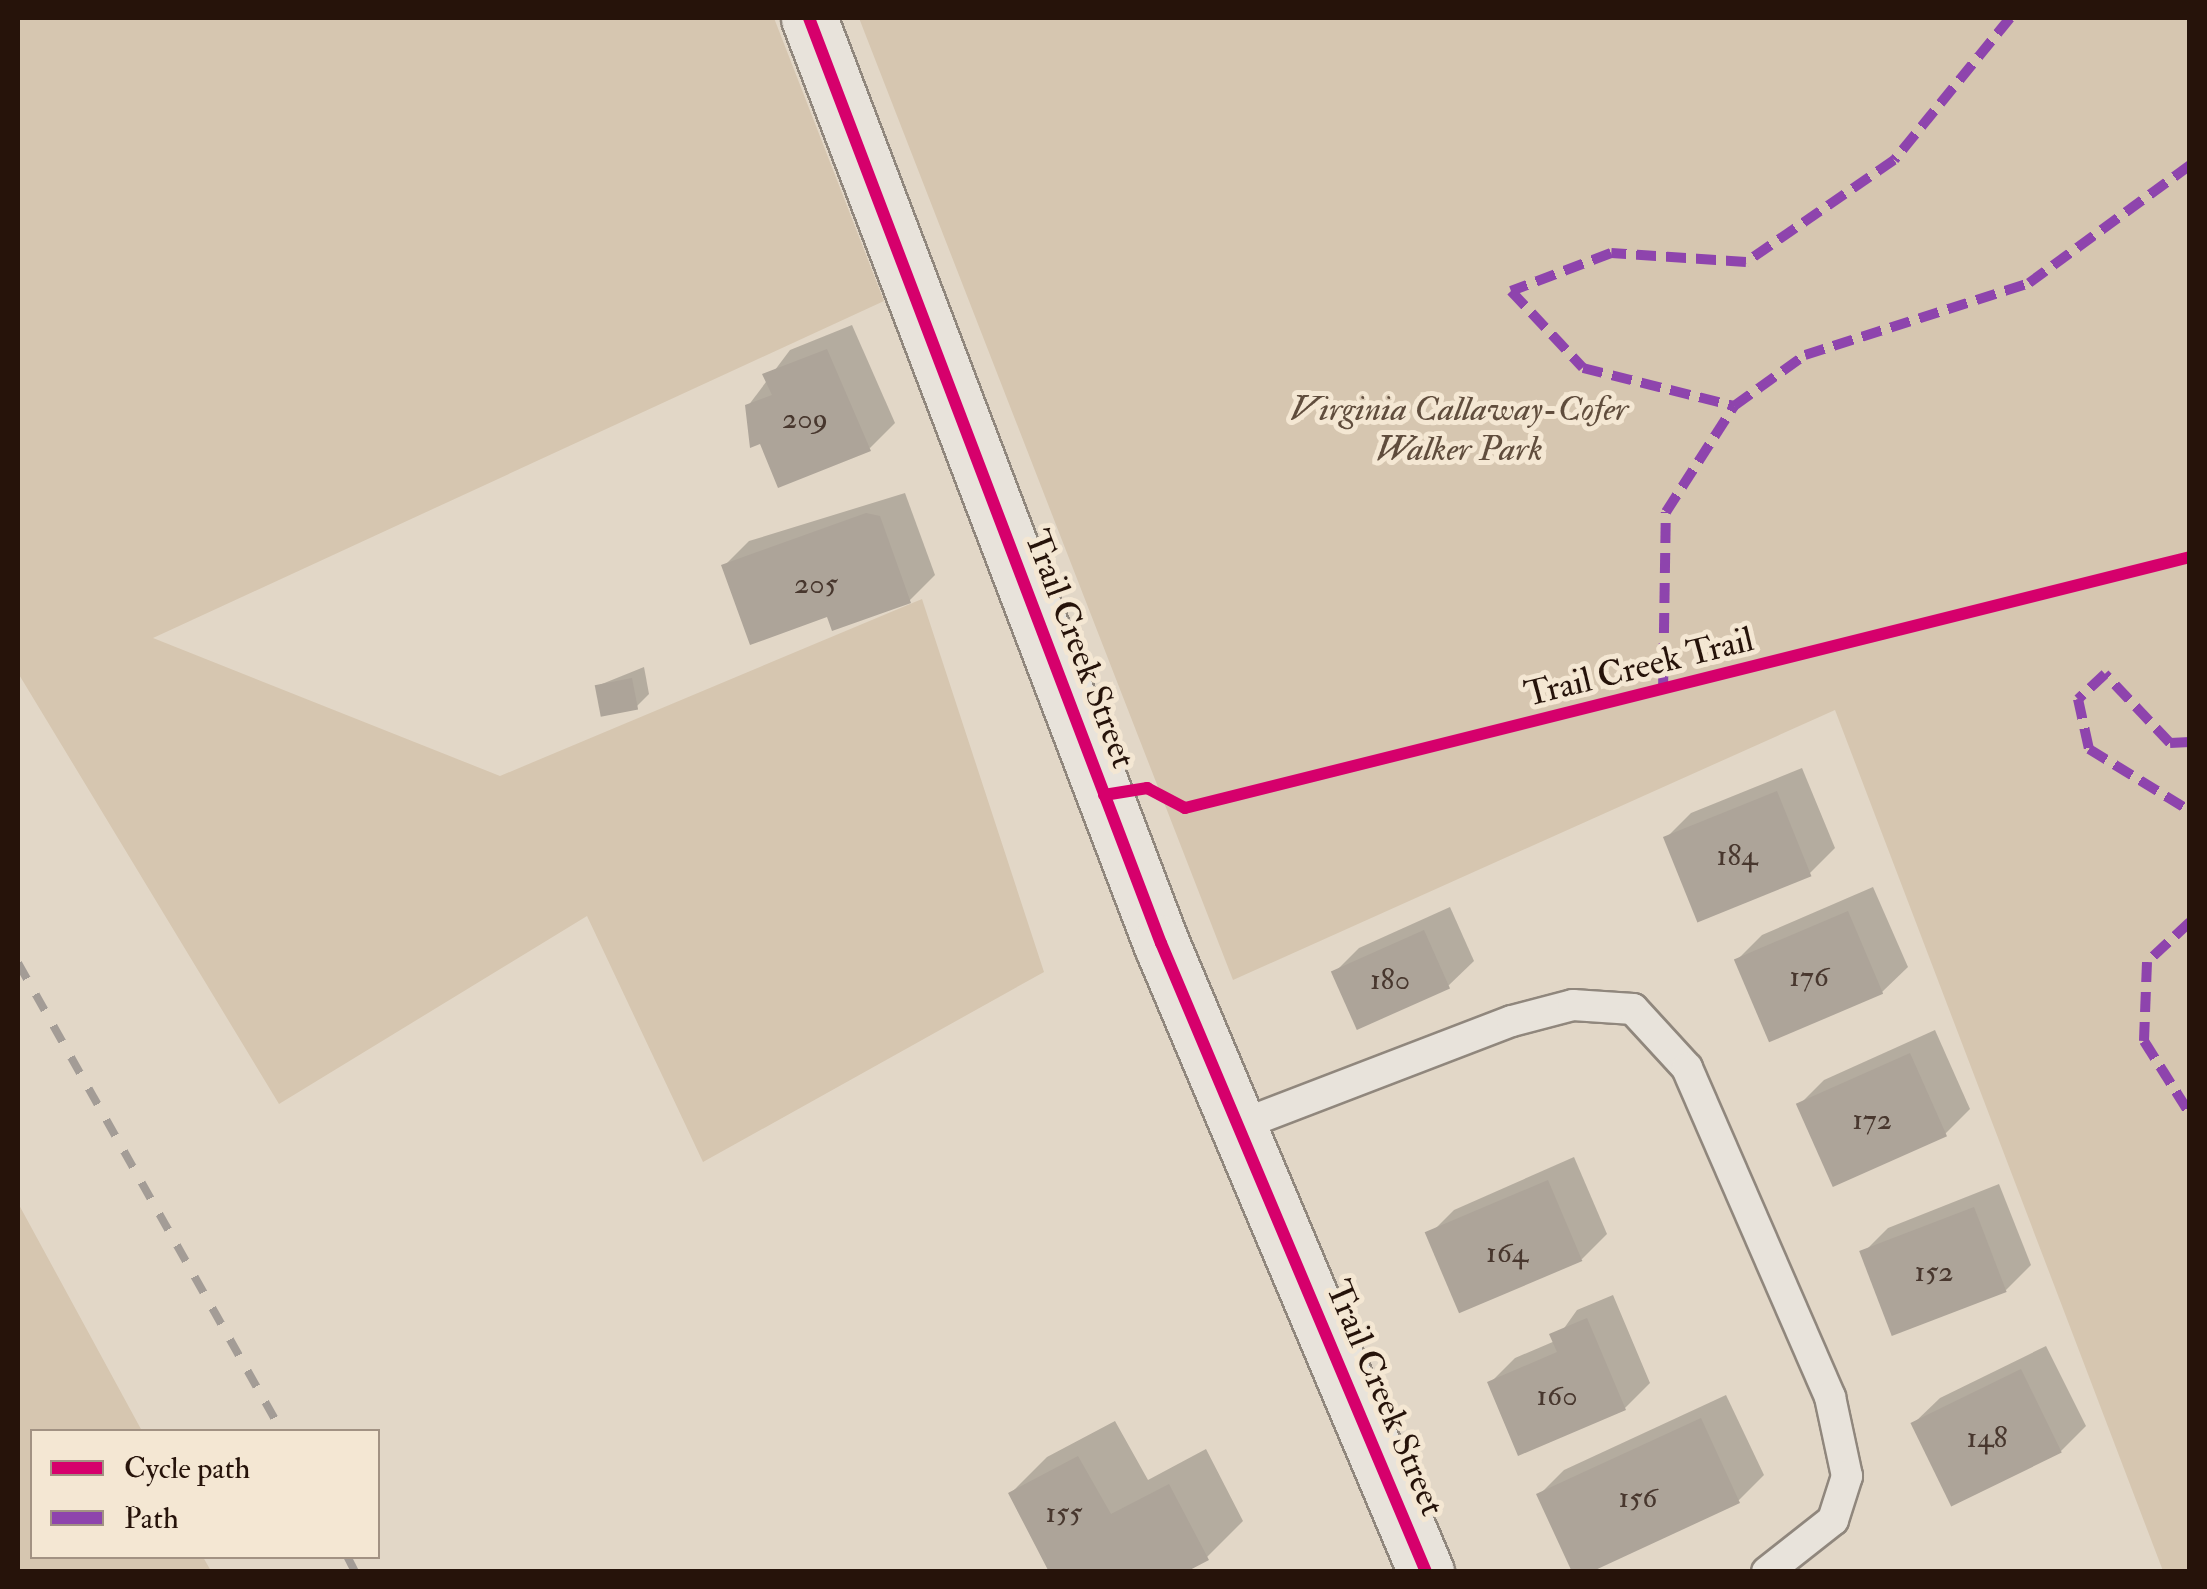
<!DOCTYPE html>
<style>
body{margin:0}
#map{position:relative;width:2207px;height:1589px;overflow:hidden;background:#e2d7c7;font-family:"IM FELL Double Pica",serif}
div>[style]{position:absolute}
.green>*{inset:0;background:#d6c6b0}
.shadow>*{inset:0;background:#0003}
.building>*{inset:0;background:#ada499;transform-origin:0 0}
.roads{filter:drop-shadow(2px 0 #90877d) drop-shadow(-2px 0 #90877d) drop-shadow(0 2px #90877d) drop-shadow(0 -2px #90877d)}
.lane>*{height:30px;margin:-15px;padding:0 15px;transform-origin:15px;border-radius:15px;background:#e8e3db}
.street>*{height:55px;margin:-27.5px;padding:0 27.5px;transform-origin:27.5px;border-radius:27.5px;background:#e8e3db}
.rail>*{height:8px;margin-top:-4px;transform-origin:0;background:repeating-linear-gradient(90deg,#a39c96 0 18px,transparent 0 36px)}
.quiet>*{height:10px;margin-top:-5px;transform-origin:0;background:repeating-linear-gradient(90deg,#8e44ad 0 20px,transparent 0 30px)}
.cycleway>*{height:12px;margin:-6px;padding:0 6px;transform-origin:6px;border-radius:6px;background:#d6006c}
span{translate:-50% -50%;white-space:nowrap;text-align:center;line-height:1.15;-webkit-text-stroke:10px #f4e7d3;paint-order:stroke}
.number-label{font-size:30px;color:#48372e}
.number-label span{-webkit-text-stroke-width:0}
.park-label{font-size:35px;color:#604d3d;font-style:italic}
.street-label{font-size:35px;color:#26130a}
.frame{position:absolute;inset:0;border:20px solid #26130a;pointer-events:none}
.legend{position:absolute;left:30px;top:1429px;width:350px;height:130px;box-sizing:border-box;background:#f4e7d3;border:2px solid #a29283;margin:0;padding:12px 18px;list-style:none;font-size:30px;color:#26130a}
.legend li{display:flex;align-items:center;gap:20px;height:50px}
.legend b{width:50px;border:2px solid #a29283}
</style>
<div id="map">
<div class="green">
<i style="clip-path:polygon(18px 18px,774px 18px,884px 301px,153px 638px,500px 776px,922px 599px,1044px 972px,703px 1162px,587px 916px,279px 1104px,18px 673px)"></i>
<i style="clip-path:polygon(859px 18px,2189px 18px,2189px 1571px,2163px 1571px,1835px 710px,1233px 980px)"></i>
<i style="clip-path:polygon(18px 1203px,142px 1431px,32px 1432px,32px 1556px,203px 1557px,211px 1571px,18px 1571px)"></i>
</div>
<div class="shadow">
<i style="clip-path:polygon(852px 325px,895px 423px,870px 448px,748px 406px,790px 350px)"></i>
<i style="clip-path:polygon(905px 493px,935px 575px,910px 600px,829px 614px,724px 566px,749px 541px)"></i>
<i style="clip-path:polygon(644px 667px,649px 694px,637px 706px,597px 686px)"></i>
<i style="clip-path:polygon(1802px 768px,1835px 848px,1809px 874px,1666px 838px,1691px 813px)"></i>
<i style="clip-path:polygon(1873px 887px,1908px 967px,1882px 992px,1737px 960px,1762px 935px)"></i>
<i style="clip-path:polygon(1450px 907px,1474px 961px,1448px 986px,1334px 973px,1359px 948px)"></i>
<i style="clip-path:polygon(1935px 1030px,1970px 1109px,1945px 1134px,1799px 1105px,1824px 1080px)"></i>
<i style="clip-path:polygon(1574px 1157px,1607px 1234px,1582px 1259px,1429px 1235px,1454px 1210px)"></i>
<i style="clip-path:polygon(1999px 1184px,2031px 1265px,2006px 1290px,1863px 1253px,1888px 1228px)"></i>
<i style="clip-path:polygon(1613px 1295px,1650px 1383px,1625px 1408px,1490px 1383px,1515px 1358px,1555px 1341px,1577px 1310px)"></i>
<i style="clip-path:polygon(2046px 1346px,2086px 1426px,2061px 1451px,1914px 1423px,1940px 1398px)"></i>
<i style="clip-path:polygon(1726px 1395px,1764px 1475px,1739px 1500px,1539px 1495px,1564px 1470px)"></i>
<i style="clip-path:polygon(1115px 1421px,1148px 1480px,1206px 1449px,1243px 1521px,1207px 1557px,1011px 1493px,1047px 1457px)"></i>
</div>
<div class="building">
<i style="clip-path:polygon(827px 349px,871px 451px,778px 488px,760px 444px,750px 448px,745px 405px,772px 395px,762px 374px)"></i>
<i style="clip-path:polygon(866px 513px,880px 516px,911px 603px,832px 631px,827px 617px,750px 645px,721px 565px)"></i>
<i style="left:632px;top:678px;width:32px;height:38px;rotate:79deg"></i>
<i style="left:1777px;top:791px;width:92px;height:123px;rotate:68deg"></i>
<i style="left:1848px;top:911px;width:90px;height:124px;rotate:67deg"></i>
<i style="left:1424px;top:930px;width:64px;height:102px;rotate:66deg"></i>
<i style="left:1910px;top:1053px;width:91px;height:125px;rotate:66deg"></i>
<i style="left:1548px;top:1180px;width:88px;height:134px;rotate:67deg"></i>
<i style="left:1974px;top:1207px;width:91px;height:123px;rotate:69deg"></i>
<i style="clip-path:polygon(1587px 1318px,1626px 1410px,1518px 1456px,1487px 1382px,1557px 1352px,1549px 1334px)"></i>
<i style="left:2021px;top:1369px;width:93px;height:123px;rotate:64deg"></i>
<i style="clip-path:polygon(1701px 1418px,1740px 1503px,1591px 1572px,1572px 1572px,1536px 1494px)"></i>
<i style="clip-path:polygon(1078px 1456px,1111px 1514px,1169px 1484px,1209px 1560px,1186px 1572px,1049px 1572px,1008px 1493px)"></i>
</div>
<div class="roads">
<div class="lane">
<i style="left:1238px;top:1126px;width:293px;rotate:-21deg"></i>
<i style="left:1512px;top:1021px;width:63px;rotate:-14.7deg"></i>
<i style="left:1573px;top:1005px;width:60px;rotate:3.8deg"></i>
<i style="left:1633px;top:1009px;width:80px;rotate:47.5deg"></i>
<i style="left:1687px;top:1068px;width:359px;rotate:66.5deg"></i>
<i style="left:1830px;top:1397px;width:81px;rotate:77.9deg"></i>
<i style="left:1847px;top:1476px;width:46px;rotate:107.7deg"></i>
<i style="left:1833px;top:1520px;width:84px;rotate:141.8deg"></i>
</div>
<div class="street">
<i style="left:809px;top:18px;width:990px;rotate:69.17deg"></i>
<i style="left:1161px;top:943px;width:683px;rotate:67.15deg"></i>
</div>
</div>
<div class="rail">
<i style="left:18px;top:963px;width:538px;rotate:60.62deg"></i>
<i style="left:347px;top:1556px;width:18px;rotate:63deg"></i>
</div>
<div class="quiet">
<i style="left:2010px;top:18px;width:183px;rotate:129.2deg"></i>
<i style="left:1894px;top:160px;width:180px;rotate:145.4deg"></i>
<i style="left:1746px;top:262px;width:135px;rotate:-176.2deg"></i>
<i style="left:1611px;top:253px;width:107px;rotate:159.2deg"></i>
<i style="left:1511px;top:291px;width:105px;rotate:46.9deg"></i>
<i style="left:1583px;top:368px;width:156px;rotate:14.1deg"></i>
<i style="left:1734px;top:406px;width:87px;rotate:-35.7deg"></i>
<i style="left:1805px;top:355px;width:235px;rotate:-17.8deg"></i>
<i style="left:2029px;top:283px;width:200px;rotate:-36.2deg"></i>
<i style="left:1663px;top:693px;width:181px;rotate:-89.1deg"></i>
<i style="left:1666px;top:512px;width:126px;rotate:-57.3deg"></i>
<i style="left:2190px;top:742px;width:20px;rotate:177deg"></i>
<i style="left:2170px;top:743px;width:95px;rotate:-133.3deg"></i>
<i style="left:2105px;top:674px;width:37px;rotate:137deg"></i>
<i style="left:2078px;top:699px;width:51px;rotate:77.6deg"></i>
<i style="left:2089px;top:749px;width:119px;rotate:31.5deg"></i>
<i style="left:2190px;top:922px;width:59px;rotate:137.1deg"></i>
<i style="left:2147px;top:962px;width:79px;rotate:92.2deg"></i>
<i style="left:2144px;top:1041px;width:86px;rotate:57.8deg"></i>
</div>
<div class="cycleway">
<i style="left:809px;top:18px;width:990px;rotate:69.17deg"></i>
<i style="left:1161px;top:943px;width:683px;rotate:67.15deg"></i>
<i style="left:1104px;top:795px;width:44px;rotate:-9.2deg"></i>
<i style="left:1147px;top:788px;width:43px;rotate:27.8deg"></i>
<i style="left:1185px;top:808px;width:1036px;rotate:-14.02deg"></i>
</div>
<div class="number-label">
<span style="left:805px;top:419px">209</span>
<span style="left:816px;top:584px">205</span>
<span style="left:1737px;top:856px">184</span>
<span style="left:1809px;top:977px">176</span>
<span style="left:1390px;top:980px">180</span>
<span style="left:1872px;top:1120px">172</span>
<span style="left:1507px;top:1253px">164</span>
<span style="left:1934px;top:1272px">152</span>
<span style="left:1557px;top:1396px">160</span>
<span style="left:1987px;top:1438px">148</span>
<span style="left:1638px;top:1498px">156</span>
<span style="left:1064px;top:1513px">155</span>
</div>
<div class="park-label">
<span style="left:1459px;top:429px">Virginia Callaway-Cofer<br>Walker Park</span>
</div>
<div class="street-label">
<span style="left:1080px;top:649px;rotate:69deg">Trail Creek Street</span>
<span style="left:1639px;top:667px;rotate:-14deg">Trail Creek Trail</span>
<span style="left:1385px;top:1398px;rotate:67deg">Trail Creek Street</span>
</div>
<div class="frame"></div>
<ul class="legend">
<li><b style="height:12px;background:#d6006c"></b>Cycle path</li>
<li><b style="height:12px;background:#8e44ad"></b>Path</li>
</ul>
</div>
